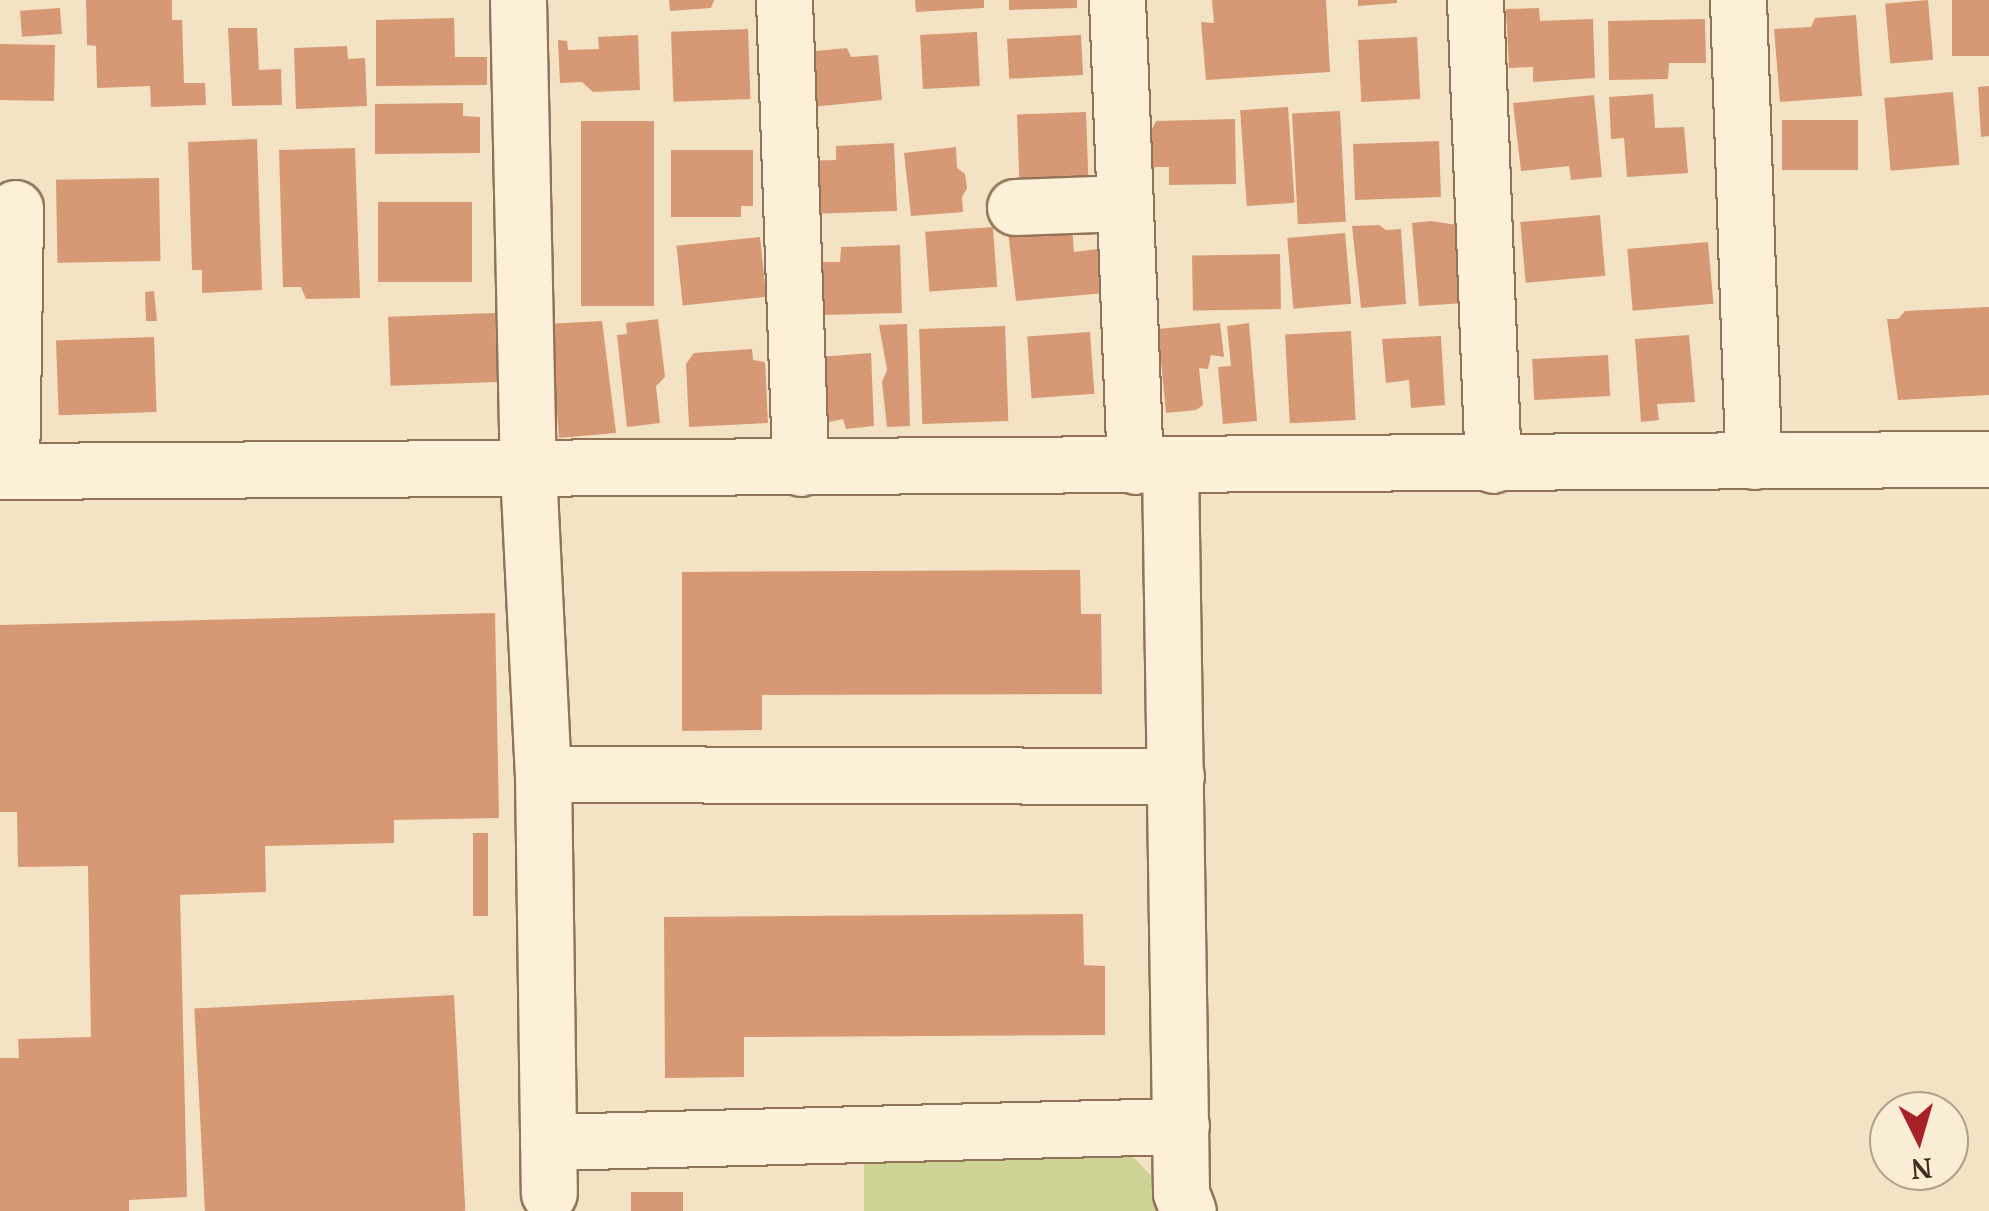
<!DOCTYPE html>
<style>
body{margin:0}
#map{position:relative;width:1989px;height:1211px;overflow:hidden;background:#f3e3c4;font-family:"PT Serif",serif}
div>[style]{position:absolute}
.green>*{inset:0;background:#d0d396}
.building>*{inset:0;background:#d69875;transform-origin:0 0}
.roads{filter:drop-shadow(2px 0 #917357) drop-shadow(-2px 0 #917357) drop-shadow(0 2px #917357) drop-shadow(0 -2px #917357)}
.minor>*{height:55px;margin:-27.5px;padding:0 27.5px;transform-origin:27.5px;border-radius:27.5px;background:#fdf0d9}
span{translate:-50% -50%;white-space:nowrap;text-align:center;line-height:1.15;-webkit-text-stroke:8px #faedd5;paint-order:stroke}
.north{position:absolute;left:1869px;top:1091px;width:100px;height:100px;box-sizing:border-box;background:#faedd5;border:2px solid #afa08b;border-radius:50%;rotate:175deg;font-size:28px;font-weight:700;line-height:40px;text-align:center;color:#3f2c1d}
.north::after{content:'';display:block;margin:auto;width:35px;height:45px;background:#a82028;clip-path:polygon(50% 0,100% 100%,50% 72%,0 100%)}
</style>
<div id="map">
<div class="green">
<i style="clip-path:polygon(1132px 1156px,1164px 1189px,1169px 1211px,864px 1211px,864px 1157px)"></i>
</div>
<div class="building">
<i style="clip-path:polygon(86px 0,172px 0,172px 20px,182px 20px,184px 83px,205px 83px,206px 105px,151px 107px,150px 86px,97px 88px,96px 46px,87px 45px)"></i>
<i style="clip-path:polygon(669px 0,714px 0,711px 8px,670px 11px)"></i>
<i style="clip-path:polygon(915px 0,984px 0,984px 8px,916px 12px)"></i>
<i style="clip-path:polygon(1009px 0,1077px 0,1077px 8px,1009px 10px)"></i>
<i style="clip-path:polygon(1212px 0,1326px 0,1330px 72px,1206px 80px,1201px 22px,1214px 23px)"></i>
<i style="clip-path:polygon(1358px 0,1397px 0,1397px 3px,1358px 6px)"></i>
<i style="left:1928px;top:0;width:60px;height:43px;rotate:85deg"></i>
<i style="left:1989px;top:0;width:56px;height:37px;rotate:90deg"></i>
<i style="left:60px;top:8px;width:26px;height:40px;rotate:86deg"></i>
<i style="clip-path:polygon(1539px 8px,1540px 21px,1593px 19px,1595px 78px,1533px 82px,1533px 67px,1509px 68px,1506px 9px)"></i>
<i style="clip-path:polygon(1856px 15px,1862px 96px,1780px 102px,1774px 29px,1811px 27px,1815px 18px)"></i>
<i style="clip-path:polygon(454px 18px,455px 57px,487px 57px,487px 85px,376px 86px,376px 20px)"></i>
<i style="clip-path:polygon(1705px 19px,1706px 63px,1669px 63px,1668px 79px,1609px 80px,1608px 21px)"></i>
<i style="clip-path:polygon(228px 28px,257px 28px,259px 70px,281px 69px,282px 105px,232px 106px)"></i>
<i style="left:748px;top:29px;width:70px;height:77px;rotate:88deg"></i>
<i style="left:977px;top:32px;width:54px;height:57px;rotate:87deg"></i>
<i style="clip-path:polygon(638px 35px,640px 90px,593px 92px,582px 82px,560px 83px,558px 40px,567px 41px,568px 50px,599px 49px,598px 37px)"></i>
<i style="left:1081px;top:35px;width:40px;height:74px;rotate:87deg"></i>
<i style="left:1417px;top:37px;width:62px;height:59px;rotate:87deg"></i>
<i style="left:0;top:44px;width:55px;height:56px;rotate:1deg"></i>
<i style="clip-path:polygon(347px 46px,348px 59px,365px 58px,367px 106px,296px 109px,294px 48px)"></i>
<i style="clip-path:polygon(847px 48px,851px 57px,878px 55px,882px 100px,811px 107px,806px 52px)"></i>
<i style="clip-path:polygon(1989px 86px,1989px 136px,1981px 137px,1978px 87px)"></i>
<i style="left:1953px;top:92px;width:73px;height:69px;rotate:85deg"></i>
<i style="clip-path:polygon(1653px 94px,1655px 128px,1684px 127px,1688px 173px,1627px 177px,1624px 138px,1611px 139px,1609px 97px)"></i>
<i style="clip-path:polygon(1594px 95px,1602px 177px,1571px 180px,1569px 166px,1521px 171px,1513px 103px)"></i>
<i style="clip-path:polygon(463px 103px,463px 116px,480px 117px,480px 153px,375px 154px,375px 104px)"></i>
<i style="left:1288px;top:107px;width:96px;height:48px;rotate:86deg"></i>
<i style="left:1340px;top:111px;width:111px;height:48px;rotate:87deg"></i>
<i style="left:1086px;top:112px;width:69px;height:69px;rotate:88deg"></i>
<i style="clip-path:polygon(1235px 119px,1236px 184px,1169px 185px,1169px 167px,1150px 167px,1149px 135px,1156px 121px)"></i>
<i style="left:1782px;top:120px;width:76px;height:50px"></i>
<i style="left:654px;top:121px;width:185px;height:73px;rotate:90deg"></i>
<i style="clip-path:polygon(257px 139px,262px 290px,202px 293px,202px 270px,192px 270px,188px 142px)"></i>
<i style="left:1439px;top:141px;width:56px;height:86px;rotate:88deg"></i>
<i style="clip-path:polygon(894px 143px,897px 211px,808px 214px,805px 161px,836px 160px,836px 146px)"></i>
<i style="clip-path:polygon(956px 147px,957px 168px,965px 174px,967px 188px,962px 197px,963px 212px,911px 216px,904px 153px)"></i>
<i style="clip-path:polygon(355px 148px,360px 298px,306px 299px,301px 287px,283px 287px,279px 150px)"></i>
<i style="clip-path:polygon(671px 150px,753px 150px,753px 206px,741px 206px,741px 217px,671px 217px)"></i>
<i style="left:159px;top:178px;width:83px;height:103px;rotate:89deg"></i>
<i style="left:378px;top:202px;width:94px;height:80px"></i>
<i style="left:1600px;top:215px;width:61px;height:80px;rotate:85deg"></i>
<i style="clip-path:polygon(1431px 221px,1457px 225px,1464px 303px,1419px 306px,1412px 223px)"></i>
<i style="clip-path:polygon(1072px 225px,1074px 252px,1098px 249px,1104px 265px,1105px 293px,1016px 301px,1008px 231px)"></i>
<i style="clip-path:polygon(1379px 225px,1386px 230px,1401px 229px,1406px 304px,1361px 308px,1352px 226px)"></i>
<i style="left:993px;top:227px;width:60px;height:68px;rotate:86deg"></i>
<i style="left:1345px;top:233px;width:71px;height:58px;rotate:85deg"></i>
<i style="left:760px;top:237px;width:60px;height:84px;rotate:84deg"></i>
<i style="left:1708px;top:242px;width:62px;height:81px;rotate:85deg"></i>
<i style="clip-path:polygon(900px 245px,902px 313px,823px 315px,822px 298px,813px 299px,812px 262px,840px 262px,841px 247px)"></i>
<i style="left:1280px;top:254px;width:55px;height:88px;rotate:89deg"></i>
<i style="clip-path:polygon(154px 291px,157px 321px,146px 321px,145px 292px)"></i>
<i style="clip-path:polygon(1989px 307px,1989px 395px,1898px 400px,1887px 319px,1898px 319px,1905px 311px)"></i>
<i style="left:495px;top:313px;width:69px;height:107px;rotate:88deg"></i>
<i style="clip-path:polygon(658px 319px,665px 377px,656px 386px,660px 423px,627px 427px,617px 335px,627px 334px,626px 323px)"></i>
<i style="clip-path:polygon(602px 321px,616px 433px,559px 438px,557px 412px,550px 400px,546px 324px)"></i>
<i style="clip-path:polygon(1220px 323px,1224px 357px,1211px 355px,1208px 369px,1199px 368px,1203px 405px,1196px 410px,1166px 413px,1158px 329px)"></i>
<i style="clip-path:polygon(1249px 323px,1257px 421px,1223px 424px,1218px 367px,1231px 366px,1227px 326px)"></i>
<i style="clip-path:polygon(907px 324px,910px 426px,887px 427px,882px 382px,887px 370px,879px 325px)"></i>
<i style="left:1005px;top:326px;width:95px;height:86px;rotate:88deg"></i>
<i style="left:1351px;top:331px;width:89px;height:66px;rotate:87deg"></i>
<i style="left:1090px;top:332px;width:62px;height:63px;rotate:86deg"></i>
<i style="clip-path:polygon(1689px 335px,1695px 402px,1657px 404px,1659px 420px,1641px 422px,1635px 339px)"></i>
<i style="clip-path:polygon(1441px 336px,1445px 405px,1411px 408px,1409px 380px,1386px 383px,1382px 339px)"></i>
<i style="left:154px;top:337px;width:75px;height:98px;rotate:88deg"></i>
<i style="clip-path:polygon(752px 349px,753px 360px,765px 362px,768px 423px,689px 427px,686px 364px,694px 353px)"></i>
<i style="clip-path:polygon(871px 353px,874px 426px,846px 429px,843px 419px,829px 422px,818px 357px)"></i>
<i style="left:1608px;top:355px;width:41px;height:76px;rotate:87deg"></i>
<i style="clip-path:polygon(1080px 570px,1081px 614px,1101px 614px,1102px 694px,762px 695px,762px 730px,682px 731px,682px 572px)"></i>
<i style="clip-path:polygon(495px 613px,499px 818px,394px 820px,394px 843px,265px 846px,266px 892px,180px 895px,187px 1197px,129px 1200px,129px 1211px,0 1211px,0 1058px,19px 1058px,18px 1039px,91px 1037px,88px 866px,18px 867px,17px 812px,0 812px,0 625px)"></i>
<i style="left:473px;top:833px;width:15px;height:83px"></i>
<i style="clip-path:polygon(1083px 914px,1084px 965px,1105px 966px,1105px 1035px,744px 1037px,744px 1077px,665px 1078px,664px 917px)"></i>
<i style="left:454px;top:995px;width:216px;height:260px;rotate:87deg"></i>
<i style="left:631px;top:1192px;width:52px;height:19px"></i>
</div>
<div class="roads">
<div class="minor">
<i style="left:518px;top:0;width:470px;rotate:88.8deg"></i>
<i style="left:528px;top:470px;width:304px;rotate:87.2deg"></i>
<i style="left:543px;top:774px;width:419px;rotate:89.2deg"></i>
<i style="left:784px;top:0;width:468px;rotate:88deg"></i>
<i style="left:1117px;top:0;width:466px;rotate:87.8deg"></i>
<i style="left:1475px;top:0;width:465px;rotate:87.8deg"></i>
<i style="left:1738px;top:0;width:461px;rotate:88.1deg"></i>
<i style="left:1015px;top:207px;width:109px;rotate:-2.1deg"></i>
<i style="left:1170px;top:466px;width:727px;rotate:89.13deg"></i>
<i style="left:1181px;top:1193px;width:19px;rotate:69deg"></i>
<i style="left:0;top:471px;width:1989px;rotate:-0.35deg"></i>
<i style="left:11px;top:471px;width:263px;rotate:-89.1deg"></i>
<i style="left:543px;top:774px;width:633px;rotate:0.18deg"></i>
<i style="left:548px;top:1142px;width:633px;rotate:-1.45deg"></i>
</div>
</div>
<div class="north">N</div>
</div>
